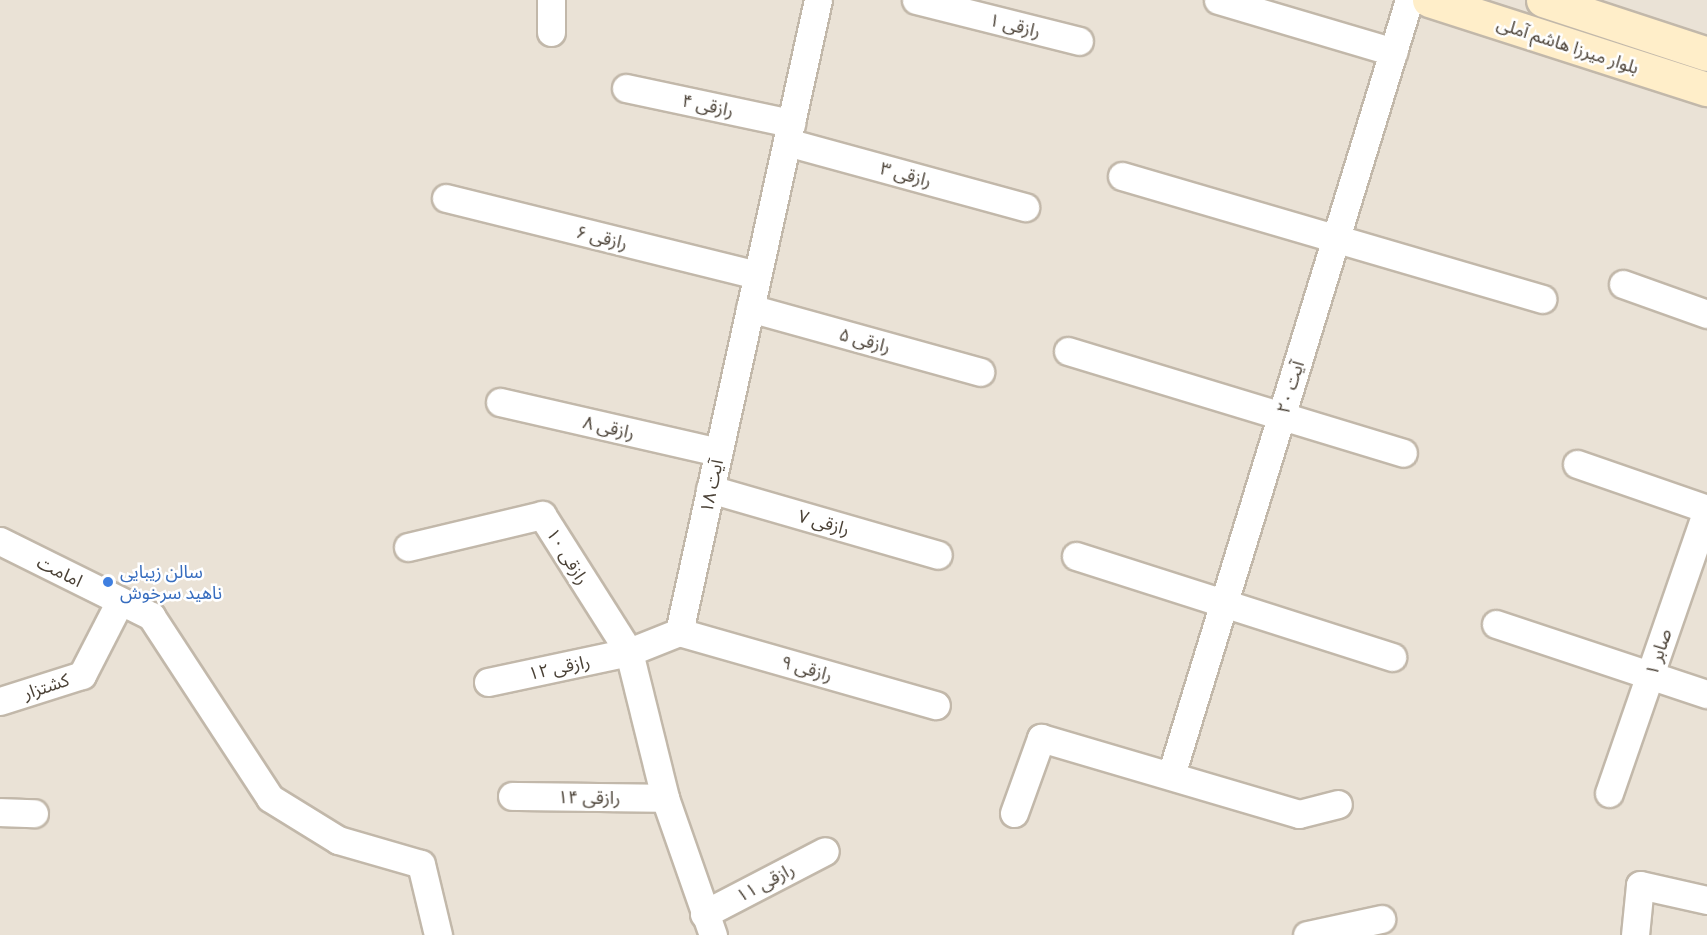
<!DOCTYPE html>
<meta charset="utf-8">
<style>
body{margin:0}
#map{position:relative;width:1707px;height:935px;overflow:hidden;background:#f6f1e9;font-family:Ubuntu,"Noto Sans Arabic",sans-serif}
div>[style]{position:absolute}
.residential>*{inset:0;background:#eae2d6;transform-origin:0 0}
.roads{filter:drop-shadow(2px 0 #c2b8aa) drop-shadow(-2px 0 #c2b8aa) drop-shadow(0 2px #c2b8aa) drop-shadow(0 -2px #c2b8aa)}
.street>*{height:27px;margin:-13.5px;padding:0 13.5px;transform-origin:13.5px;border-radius:13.5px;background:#fff}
.secondary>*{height:33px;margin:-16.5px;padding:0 16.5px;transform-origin:16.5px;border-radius:16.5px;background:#ffeec9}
.dots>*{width:16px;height:16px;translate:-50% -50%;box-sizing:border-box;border:3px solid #fff;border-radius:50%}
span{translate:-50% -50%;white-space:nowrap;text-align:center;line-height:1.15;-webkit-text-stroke:5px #fff;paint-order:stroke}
.street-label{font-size:18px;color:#4a4136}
.shop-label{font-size:18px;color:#366cbe}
.left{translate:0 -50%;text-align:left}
</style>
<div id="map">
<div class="residential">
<i style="left:0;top:0;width:1707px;height:935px"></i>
</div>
<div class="roads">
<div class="street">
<i style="left:916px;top:0;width:168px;rotate:14.1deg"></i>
<i style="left:1218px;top:0;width:183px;rotate:16.5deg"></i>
<i style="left:551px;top:32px;width:32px;rotate:-90deg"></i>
<i style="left:626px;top:88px;width:169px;rotate:12deg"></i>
<i style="left:787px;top:142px;width:247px;rotate:15.3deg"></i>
<i style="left:1122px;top:176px;width:438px;rotate:16.3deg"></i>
<i style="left:446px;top:198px;width:320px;rotate:13.9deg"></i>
<i style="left:1623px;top:284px;width:89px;rotate:19.7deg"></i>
<i style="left:750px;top:308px;width:239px;rotate:15.5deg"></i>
<i style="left:1068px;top:351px;width:350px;rotate:16.9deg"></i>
<i style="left:500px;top:402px;width:224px;rotate:12.9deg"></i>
<i style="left:1577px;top:464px;width:138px;rotate:19.1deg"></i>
<i style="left:710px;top:489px;width:237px;rotate:16.1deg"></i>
<i style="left:0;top:541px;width:169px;rotate:26.4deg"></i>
<i style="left:151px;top:616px;width:217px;rotate:56.8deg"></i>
<i style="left:270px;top:798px;width:80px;rotate:31.7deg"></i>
<i style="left:338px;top:840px;width:86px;rotate:16.1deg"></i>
<i style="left:421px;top:864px;width:73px;rotate:76.5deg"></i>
<i style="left:408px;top:547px;width:138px;rotate:-13.4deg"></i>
<i style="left:542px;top:515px;width:162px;rotate:57.6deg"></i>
<i style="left:629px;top:652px;width:150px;rotate:76.1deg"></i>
<i style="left:665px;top:798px;width:145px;rotate:70.7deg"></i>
<i style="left:1076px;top:556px;width:332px;rotate:17.7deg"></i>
<i style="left:1496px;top:624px;width:222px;rotate:18.4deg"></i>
<i style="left:679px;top:632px;width:647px;rotate:-77.6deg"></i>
<i style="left:679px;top:632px;width:267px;rotate:15.9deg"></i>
<i style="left:488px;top:682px;width:144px;rotate:-12deg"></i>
<i style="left:629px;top:652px;width:54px;rotate:-21.8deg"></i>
<i style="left:0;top:701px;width:86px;rotate:-17.6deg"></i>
<i style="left:82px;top:675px;width:83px;rotate:-62.8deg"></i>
<i style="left:1171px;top:775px;width:811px;rotate:-72.93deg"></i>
<i style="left:1609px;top:793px;width:299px;rotate:-70.9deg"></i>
<i style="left:512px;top:796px;width:153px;rotate:0.7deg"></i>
<i style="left:0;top:812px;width:34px;rotate:2deg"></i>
<i style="left:1014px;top:813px;width:80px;rotate:-70.2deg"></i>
<i style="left:1041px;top:738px;width:269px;rotate:16.4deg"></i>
<i style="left:1299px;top:814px;width:40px;rotate:-14.4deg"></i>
<i style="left:704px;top:914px;width:136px;rotate:-27.5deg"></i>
<i style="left:1307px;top:935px;width:76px;rotate:-12.2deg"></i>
<i style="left:1635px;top:935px;width:50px;rotate:-84.3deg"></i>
<i style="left:1640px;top:885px;width:69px;rotate:12.6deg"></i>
</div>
<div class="secondary">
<i style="left:1429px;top:0;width:292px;rotate:17.8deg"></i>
<i style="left:1543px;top:0;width:173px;rotate:18.2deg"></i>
</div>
</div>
<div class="dots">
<i style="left:108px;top:582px;background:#3f7fe0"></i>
</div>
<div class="street-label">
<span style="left:1015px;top:25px;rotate:14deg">رازقی ۱</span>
<span style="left:1568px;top:45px;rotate:18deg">بلوار میرزا هاشم آملی</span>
<span style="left:708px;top:105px;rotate:12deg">رازقی ۴</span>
<span style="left:906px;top:174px;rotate:15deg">رازقی ۳</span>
<span style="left:602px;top:237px;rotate:14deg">رازقی ۶</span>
<span style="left:865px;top:340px;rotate:15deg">رازقی ۵</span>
<span style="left:1290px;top:387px;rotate:-73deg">آیت ۲۰</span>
<span style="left:609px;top:427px;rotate:13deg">رازقی ۸</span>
<span style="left:711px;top:486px;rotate:-78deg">آیت ۱۸</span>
<span style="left:824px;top:522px;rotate:16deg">رازقی ۷</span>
<span style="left:568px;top:556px;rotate:58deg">رازقی ۱۰</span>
<span style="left:60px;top:571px;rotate:26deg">امامت</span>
<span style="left:1658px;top:652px;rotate:-71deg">صابر ۱</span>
<span style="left:559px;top:667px;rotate:-12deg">رازقی ۱۲</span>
<span style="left:807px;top:668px;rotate:16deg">رازقی ۹</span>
<span style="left:46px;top:686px;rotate:-18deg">کشتزار</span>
<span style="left:589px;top:797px;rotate:1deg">رازقی ۱۴</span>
<span style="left:765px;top:882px;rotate:-28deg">رازقی ۱۱</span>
</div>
<div class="shop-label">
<span class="left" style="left:120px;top:582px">سالن زیبایی<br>ناهید سرخوش</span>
</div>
</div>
